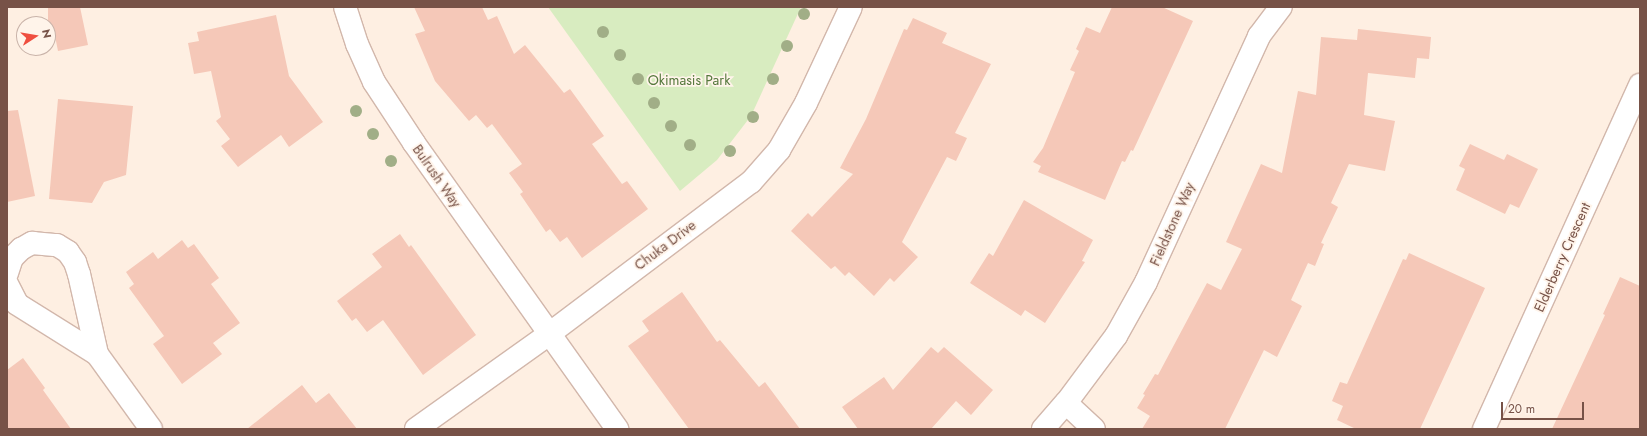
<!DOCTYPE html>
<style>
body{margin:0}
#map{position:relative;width:1647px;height:436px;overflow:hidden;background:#feefe2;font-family:Jost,sans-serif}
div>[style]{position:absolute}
.green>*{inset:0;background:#d8ecc0}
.building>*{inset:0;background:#f5c8b8}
.roads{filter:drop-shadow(1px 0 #d2b7ab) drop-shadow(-1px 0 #d2b7ab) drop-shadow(0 1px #d2b7ab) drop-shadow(0 -1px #d2b7ab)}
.minor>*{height:22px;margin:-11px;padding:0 11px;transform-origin:11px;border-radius:11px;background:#fff}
.trees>*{width:12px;height:12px;margin:-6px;border-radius:50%;background:#a1ae87}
span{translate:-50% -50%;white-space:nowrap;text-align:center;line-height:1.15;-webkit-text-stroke:3.5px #fff4ea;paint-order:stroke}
.park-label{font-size:14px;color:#55783c}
.street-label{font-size:14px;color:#775247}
.frame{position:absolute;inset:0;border:8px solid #775247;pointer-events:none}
.north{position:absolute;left:16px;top:16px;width:40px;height:40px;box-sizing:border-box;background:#fff4ea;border:1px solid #c9b3a9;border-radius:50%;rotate:78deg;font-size:11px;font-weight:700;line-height:16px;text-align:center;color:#775247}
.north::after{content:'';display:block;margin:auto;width:14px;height:18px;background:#ef4f40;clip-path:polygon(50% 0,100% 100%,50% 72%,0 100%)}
.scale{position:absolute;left:1501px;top:402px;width:83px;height:18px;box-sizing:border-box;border:2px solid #775247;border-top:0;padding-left:5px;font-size:12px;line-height:14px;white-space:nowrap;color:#775247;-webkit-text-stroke:3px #fff4ea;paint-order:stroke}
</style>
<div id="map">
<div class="green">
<i style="clip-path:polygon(548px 7px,801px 7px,751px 116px,717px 160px,680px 191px)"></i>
</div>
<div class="building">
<i style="clip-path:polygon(48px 7px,80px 7px,88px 45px,58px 51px,55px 36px,48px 38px)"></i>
<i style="clip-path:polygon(414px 7px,482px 7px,488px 20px,497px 16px,514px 54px,525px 45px,564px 93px,570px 89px,604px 136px,592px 144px,622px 184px,627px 181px,648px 209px,582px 258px,567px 237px,560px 242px,550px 229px,546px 232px,520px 194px,523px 192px,509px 173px,522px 164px,492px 124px,487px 128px,476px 115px,469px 121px,435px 81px,415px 34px,425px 31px)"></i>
<i style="clip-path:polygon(1112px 7px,1162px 7px,1193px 21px,1133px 151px,1131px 150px,1125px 162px,1122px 161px,1105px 200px,1038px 172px,1041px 166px,1033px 162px,1043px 148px,1075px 72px,1070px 70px,1079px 51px,1076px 49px,1086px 27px,1100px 33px)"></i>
<i style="clip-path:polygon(276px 15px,289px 76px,323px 122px,289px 147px,281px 135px,238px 167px,221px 146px,230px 139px,216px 121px,221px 117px,211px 71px,194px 74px,188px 43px,199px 41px,197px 32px)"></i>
<i style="clip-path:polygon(913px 18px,947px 33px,942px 43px,991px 64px,955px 133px,967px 138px,956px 161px,947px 157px,902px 242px,918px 257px,894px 282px,890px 278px,874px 296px,849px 272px,845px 276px,835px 266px,831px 269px,791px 231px,808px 213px,812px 217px,853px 174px,840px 168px,866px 119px,904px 29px,907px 30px)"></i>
<i style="clip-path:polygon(1358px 29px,1431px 37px,1429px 59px,1417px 58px,1415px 78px,1368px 73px,1364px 115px,1395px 121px,1385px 171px,1349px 164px,1331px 203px,1338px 207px,1321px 243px,1324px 244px,1315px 266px,1308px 263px,1291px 300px,1302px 306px,1277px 357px,1264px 350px,1225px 429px,1142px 429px,1150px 416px,1137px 408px,1145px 395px,1143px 394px,1155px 374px,1158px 375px,1207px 283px,1221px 290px,1242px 249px,1226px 242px,1261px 164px,1282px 173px,1298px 91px,1316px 95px,1321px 37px,1357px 40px)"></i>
<i style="clip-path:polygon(58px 99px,133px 106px,126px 175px,104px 182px,92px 203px,49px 199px)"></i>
<i style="clip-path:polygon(18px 110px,35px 196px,7px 202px,7px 111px)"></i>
<i style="clip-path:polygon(1470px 144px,1504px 160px,1507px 154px,1538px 169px,1519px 208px,1510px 204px,1505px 214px,1456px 190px,1465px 169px,1459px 166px)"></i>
<i style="clip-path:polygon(1024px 200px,1093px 240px,1082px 261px,1085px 262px,1045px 323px,1025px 310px,1021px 316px,970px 283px,989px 253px,993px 256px)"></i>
<i style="clip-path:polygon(400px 234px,409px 247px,411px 245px,476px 335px,423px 375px,383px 320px,367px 332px,356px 318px,352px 321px,337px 301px,382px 267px,372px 254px)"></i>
<i style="clip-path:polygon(182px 240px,188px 248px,194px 244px,219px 278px,211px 284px,240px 323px,213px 343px,222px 354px,182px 384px,153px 344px,164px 336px,129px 288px,134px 284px,126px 272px,153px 252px,158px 259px)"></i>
<i style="clip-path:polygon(1409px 253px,1485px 288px,1420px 429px,1356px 429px,1337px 420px,1343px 406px,1332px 401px,1340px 382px,1347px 384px,1403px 259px,1406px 260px)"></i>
<i style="clip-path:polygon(1620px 277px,1640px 286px,1640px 429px,1552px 429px,1605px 315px,1603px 314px)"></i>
<i style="clip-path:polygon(682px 292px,717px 342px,720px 340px,759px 387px,765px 382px,800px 429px,689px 429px,628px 346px,649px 331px,642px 321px)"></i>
<i style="clip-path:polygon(931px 347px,938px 353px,944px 347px,993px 390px,971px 415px,956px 401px,931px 429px,858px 429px,842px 407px,884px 377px,893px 390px)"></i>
<i style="clip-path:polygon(23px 358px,45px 388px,43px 390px,71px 429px,7px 429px,7px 370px)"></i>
<i style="clip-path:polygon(302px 385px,316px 403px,329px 393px,357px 429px,247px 429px)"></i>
</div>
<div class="roads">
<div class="minor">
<i style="left:345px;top:7px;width:39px;rotate:72deg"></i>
<i style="left:357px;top:44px;width:42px;rotate:65.9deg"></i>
<i style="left:374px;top:82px;width:73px;rotate:56.7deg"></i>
<i style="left:414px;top:143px;width:351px;rotate:54.6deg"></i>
<i style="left:7px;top:273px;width:16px;rotate:-72deg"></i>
<i style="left:12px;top:258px;width:13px;rotate:-45deg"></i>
<i style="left:21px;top:249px;width:13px;rotate:-29deg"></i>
<i style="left:32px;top:243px;width:25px;rotate:5deg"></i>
<i style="left:57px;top:245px;width:13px;rotate:32deg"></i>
<i style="left:68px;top:252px;width:12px;rotate:55deg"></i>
<i style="left:75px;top:262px;width:13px;rotate:72deg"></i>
<i style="left:79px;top:274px;width:82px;rotate:77.3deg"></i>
<i style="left:7px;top:284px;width:22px;rotate:63deg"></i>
<i style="left:17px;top:304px;width:94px;rotate:32deg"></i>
<i style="left:97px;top:354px;width:92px;rotate:54.2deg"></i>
<i style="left:1066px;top:403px;width:38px;rotate:43deg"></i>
<i style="left:416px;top:429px;width:163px;rotate:-35.5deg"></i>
<i style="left:549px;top:334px;width:253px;rotate:-37deg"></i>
<i style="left:751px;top:182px;width:43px;rotate:-48.8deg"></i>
<i style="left:779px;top:150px;width:54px;rotate:-60.1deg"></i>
<i style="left:806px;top:103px;width:106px;rotate:-64.9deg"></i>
<i style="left:1043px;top:429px;width:35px;rotate:-49deg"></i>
<i style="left:1066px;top:403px;width:84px;rotate:-53.3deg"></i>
<i style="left:1116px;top:336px;width:62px;rotate:-60.9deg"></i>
<i style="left:1146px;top:282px;width:271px;rotate:-65.3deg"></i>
<i style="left:1259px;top:36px;width:36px;rotate:-53deg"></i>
<i style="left:1484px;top:429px;width:378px;rotate:-65.6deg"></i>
</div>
</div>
<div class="trees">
<i style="left:804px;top:14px"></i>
<i style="left:603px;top:32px"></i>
<i style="left:787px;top:46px"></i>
<i style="left:620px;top:55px"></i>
<i style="left:638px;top:79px"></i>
<i style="left:773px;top:79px"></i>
<i style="left:654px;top:103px"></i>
<i style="left:356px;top:111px"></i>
<i style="left:753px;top:117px"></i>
<i style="left:671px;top:126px"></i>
<i style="left:373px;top:134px"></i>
<i style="left:690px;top:145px"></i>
<i style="left:730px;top:151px"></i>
<i style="left:391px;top:161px"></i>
</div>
<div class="park-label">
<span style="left:689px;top:80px">Okimasis Park</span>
</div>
<div class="street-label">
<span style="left:437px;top:176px;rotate:55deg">Bulrush Way</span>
<span style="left:1172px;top:224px;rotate:-66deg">Fieldstone Way</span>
<span style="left:665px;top:245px;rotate:-37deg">Chuka Drive</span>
<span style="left:1562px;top:257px;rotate:-66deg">Elderberry Crescent</span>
</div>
<div class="frame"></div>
<div class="north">N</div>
<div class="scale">20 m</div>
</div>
